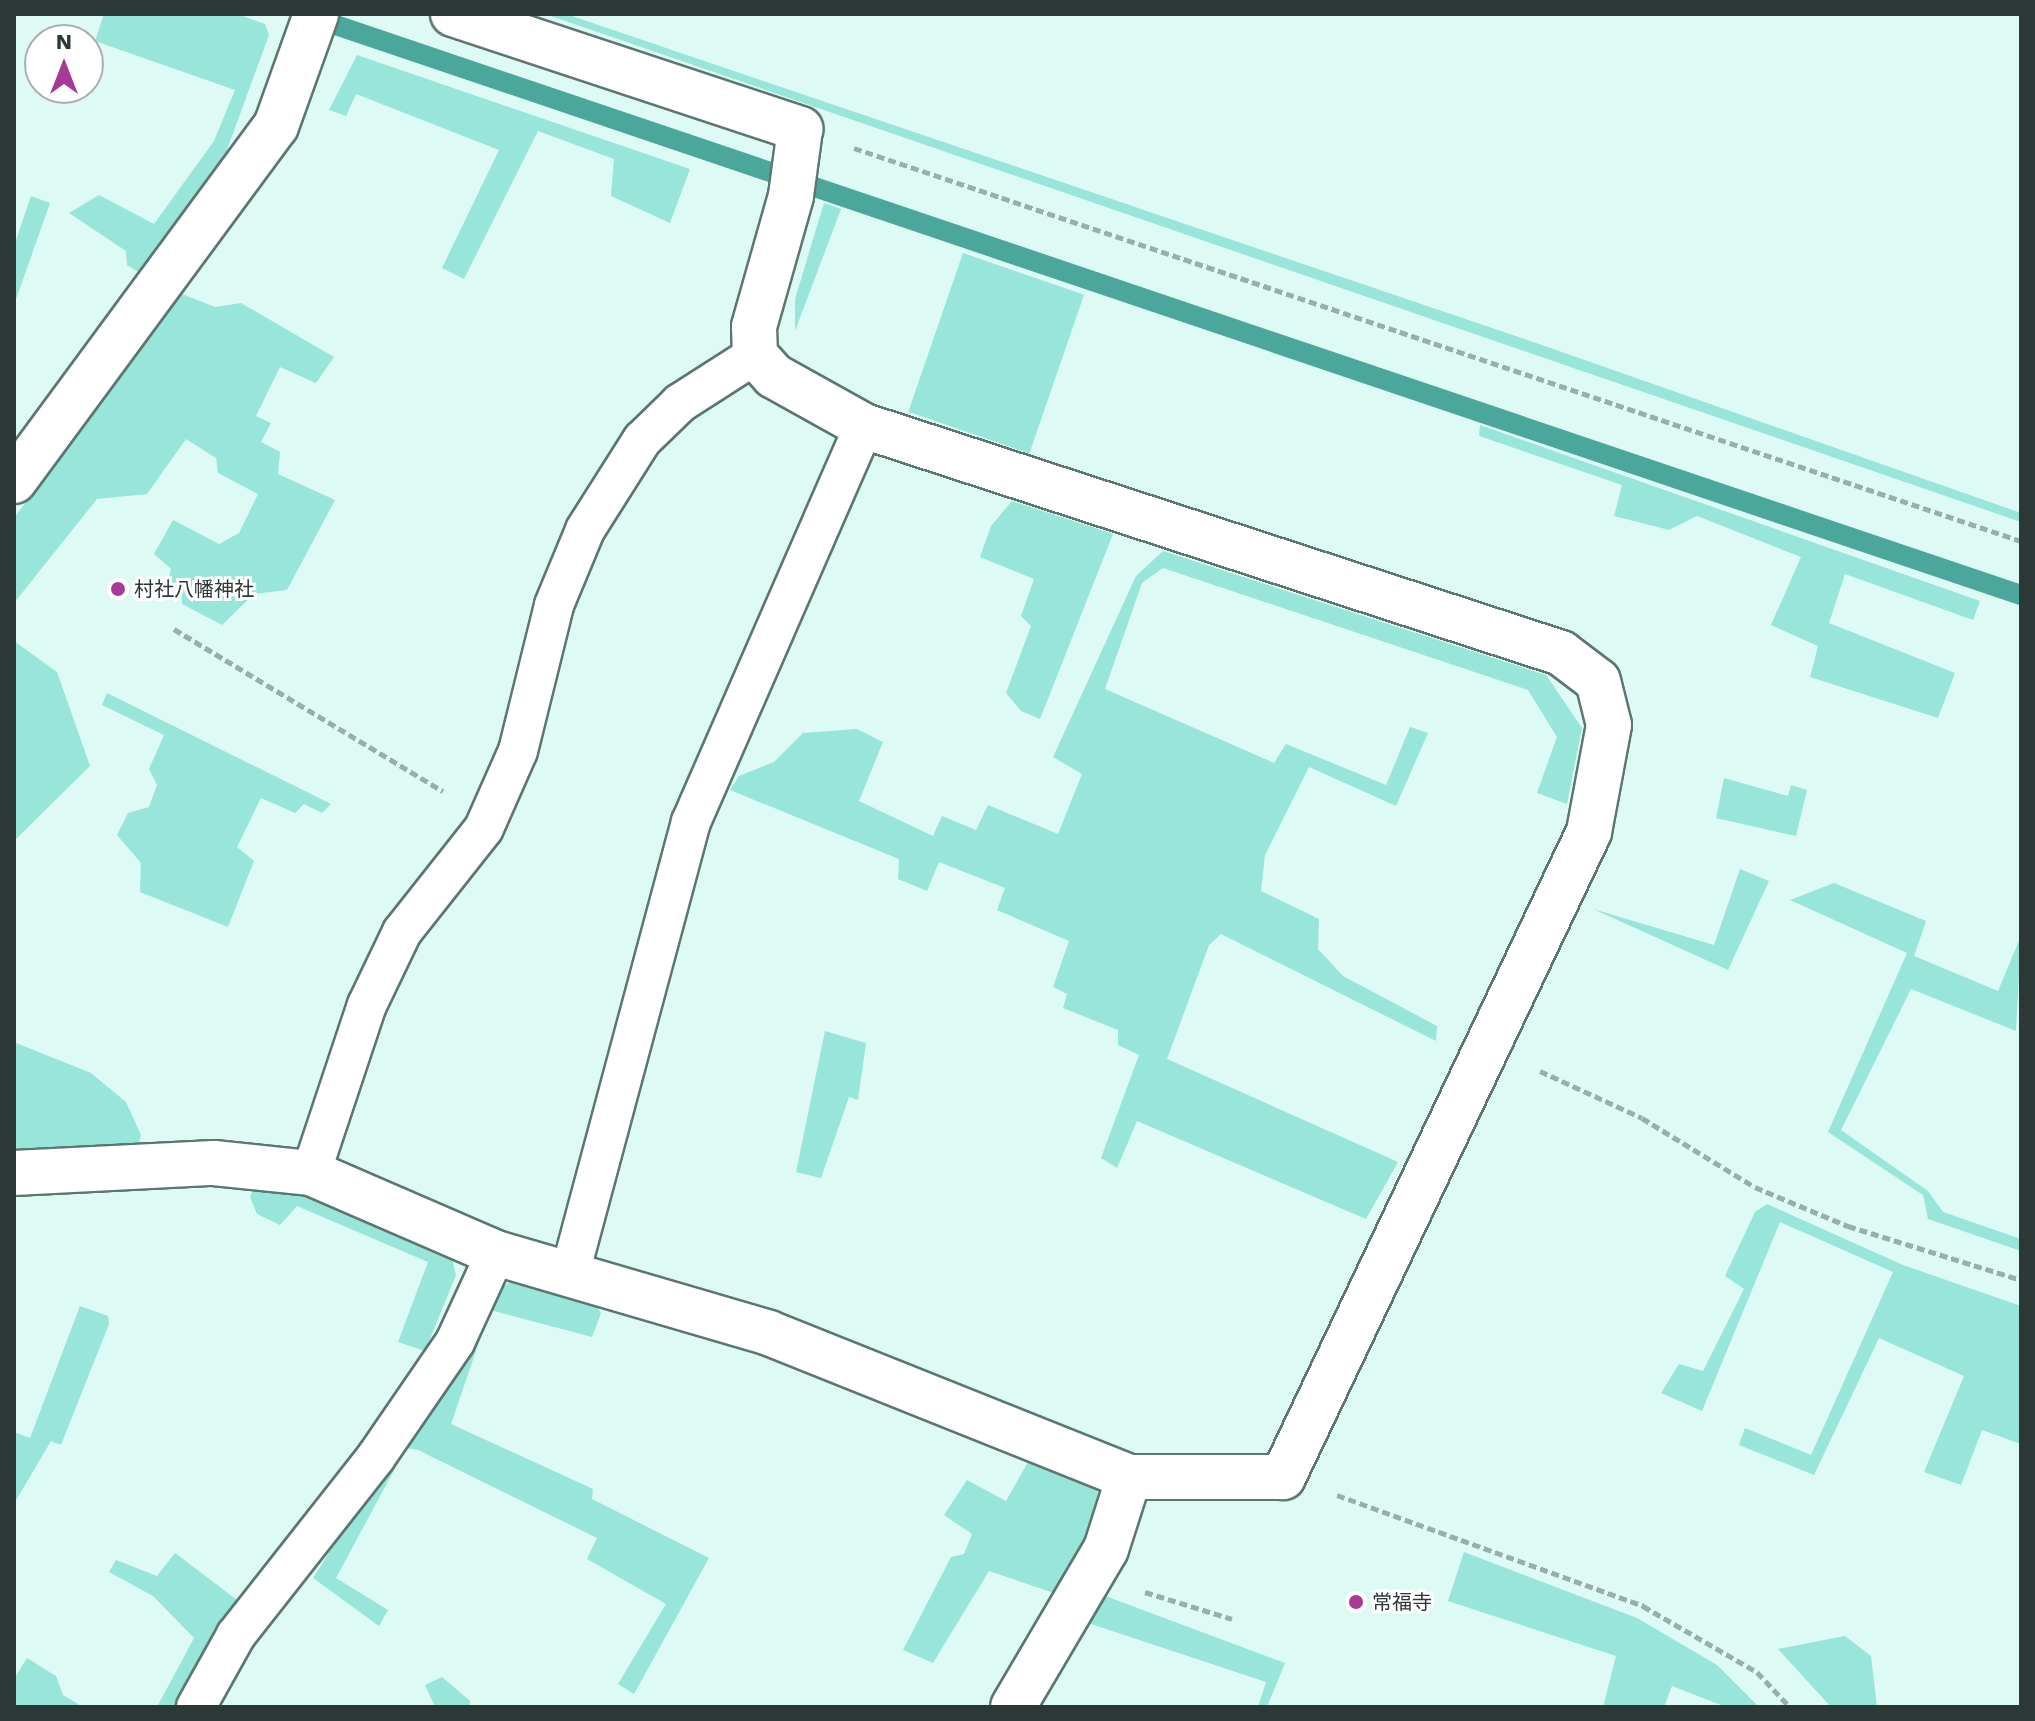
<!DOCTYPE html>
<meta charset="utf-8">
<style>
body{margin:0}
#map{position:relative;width:2035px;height:1721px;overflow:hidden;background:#ddfaf5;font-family:"Work Sans","Noto Sans JP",sans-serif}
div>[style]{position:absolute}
.green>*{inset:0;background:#98e5da;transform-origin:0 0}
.stream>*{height:20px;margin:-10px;padding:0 10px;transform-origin:10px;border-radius:10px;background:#4ba79c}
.path>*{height:5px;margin-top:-2.5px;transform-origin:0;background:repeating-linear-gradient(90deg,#98aeaa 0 8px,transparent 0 12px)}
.roads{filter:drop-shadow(2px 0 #5c7672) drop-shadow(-2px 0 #5c7672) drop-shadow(0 2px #5c7672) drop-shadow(0 -2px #5c7672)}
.service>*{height:38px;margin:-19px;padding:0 19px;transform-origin:19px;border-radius:19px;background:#fff}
.minor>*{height:44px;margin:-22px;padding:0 22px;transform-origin:22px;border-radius:22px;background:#fff}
.dots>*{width:22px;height:22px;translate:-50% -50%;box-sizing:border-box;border:4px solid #fff;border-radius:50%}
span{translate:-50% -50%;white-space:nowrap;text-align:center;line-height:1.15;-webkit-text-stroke:6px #fff;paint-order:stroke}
.poi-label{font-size:20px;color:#2c3836}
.left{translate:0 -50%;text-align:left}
.frame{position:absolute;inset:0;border:16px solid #2c3836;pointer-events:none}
.north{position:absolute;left:24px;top:24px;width:80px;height:80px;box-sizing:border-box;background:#fff;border:2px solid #abafaf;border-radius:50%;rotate:0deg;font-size:22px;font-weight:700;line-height:32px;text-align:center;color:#2c3836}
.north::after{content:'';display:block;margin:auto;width:28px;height:36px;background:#a73997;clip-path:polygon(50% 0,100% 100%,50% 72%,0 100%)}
</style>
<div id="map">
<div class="green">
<i style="clip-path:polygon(104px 14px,237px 14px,265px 24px,269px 35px,221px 166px,138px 272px,127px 265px,126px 251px,69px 213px,99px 195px,154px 224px,214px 141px,235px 90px,95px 41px)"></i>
<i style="clip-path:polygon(545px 14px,566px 14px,1539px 344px,2021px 513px,2021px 522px)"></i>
<i style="clip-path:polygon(357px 55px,690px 169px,670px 223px,611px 196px,614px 159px,538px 131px,464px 279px,442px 268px,499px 150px,356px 94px,346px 116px,329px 110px)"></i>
<i style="clip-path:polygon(31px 196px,50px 203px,14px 305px,14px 246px)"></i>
<i style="clip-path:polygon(824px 203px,841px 209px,795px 331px,795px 299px)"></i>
<i style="left:963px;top:253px;width:128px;height:168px;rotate:19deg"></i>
<i style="clip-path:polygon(182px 294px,215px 307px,241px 303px,334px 357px,316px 383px,280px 367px,256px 416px,271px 423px,261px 442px,280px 452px,278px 474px,335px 500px,287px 590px,254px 594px,222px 625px,182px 604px,182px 590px,168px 583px,171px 569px,154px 554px,173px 520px,219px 544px,239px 533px,258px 494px,218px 473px,216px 458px,186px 439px,147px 494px,97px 499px,14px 603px,14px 518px)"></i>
<i style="clip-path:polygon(1480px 425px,1980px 601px,1973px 620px,1845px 574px,1829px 623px,1955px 673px,1938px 718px,1810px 677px,1818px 646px,1771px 625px,1801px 557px,1697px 516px,1669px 530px,1614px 516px,1622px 485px,1479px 436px)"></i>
<i style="clip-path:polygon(1012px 501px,1113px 534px,1040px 719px,1021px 711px,1006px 693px,1031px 626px,1021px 616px,1034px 579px,980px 557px,991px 526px)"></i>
<i style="clip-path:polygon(1163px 551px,1546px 675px,1582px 728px,1567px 804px,1537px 793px,1557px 737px,1528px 690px,1163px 568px,1142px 583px,1105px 689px,1274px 763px,1286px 744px,1386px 785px,1410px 727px,1428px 733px,1396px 806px,1309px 767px,1265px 855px,1261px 891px,1319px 919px,1318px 949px,1343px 976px,1437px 1026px,1436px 1041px,1221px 934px,1209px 945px,1167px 1059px,1398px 1162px,1366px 1219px,1137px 1121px,1117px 1168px,1101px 1158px,1139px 1055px,1118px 1045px,1118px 1030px,1063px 1008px,1067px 994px,1053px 987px,1069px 941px,997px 910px,1005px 888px,939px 862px,927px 891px,898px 879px,899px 859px,730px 790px,739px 776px,774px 762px,803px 733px,857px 729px,883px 742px,859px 801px,933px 836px,942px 816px,976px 830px,988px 805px,1058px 834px,1082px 774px,1053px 757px,1136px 576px)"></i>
<i style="clip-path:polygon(14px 641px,57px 672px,90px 766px,14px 841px)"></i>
<i style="clip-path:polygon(107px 693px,331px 804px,322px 813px,304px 804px,295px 813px,261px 798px,237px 847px,254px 861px,228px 927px,140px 892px,141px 863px,117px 835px,128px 813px,149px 807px,157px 785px,149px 769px,164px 735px,102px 705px)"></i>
<i style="clip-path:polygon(1724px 778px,1788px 796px,1791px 785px,1807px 790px,1796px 836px,1716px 818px)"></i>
<i style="clip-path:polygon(1740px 869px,1769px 881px,1728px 970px,1593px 909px,1714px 945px)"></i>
<i style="clip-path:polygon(1834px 883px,1926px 921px,1914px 956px,1998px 991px,2021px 936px,2016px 1031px,1911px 989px,1841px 1130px,1928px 1191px,1943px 1212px,2021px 1239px,2021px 1251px,1928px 1219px,1923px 1195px,1828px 1132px,1907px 953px,1790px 900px)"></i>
<i style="clip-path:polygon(14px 1028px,16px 1043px,91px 1073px,126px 1102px,141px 1135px,138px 1147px,14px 1154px)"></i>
<i style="clip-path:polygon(825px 1031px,866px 1043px,858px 1100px,849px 1097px,821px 1178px,796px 1172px)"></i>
<i style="clip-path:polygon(258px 1180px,302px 1187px,450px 1250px,456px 1275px,425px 1351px,398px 1342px,428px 1262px,297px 1206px,280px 1225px,257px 1214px,250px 1197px)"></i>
<i style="clip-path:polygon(1767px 1204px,1903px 1265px,2021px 1306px,2021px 1444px,1982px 1430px,1961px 1485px,1924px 1472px,1964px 1376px,1879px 1338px,1814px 1475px,1739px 1445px,1745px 1428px,1811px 1455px,1893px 1272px,1780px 1222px,1702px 1411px,1661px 1393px,1679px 1364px,1703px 1371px,1744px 1289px,1725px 1276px,1755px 1212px)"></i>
<i style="clip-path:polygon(518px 1277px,593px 1301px,601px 1313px,592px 1337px,490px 1310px,451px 1424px,593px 1489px,592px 1499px,709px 1558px,634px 1694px,618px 1684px,666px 1604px,587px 1559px,597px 1538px,418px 1450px,406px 1448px,336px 1578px,388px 1610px,379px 1626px,313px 1578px,496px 1291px)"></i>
<i style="clip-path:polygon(80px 1306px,108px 1316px,109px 1324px,61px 1445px,51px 1441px,15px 1502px,14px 1432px,30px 1438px)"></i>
<i style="clip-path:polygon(1032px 1455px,1099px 1483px,1090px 1542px,1060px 1595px,989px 1571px,933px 1663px,903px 1650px,951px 1557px,964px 1554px,972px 1534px,944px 1515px,967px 1480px,1006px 1501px)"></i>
<i style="clip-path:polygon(1464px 1552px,1637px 1618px,1717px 1665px,1759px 1707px,1726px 1707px,1672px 1686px,1664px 1707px,1603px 1707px,1616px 1656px,1448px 1601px)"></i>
<i style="clip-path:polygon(175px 1553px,241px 1603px,183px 1707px,157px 1707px,194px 1638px,153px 1596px,109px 1572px,116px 1560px,157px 1576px)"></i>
<i style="clip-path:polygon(1100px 1594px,1285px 1663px,1267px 1707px,1258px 1707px,1266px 1682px,1085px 1622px)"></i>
<i style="clip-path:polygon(1845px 1636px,1871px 1656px,1877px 1707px,1831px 1707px,1778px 1649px)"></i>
<i style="clip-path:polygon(27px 1658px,56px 1676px,63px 1695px,83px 1707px,14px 1706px,14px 1679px)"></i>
<i style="clip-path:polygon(442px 1677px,470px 1701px,470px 1707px,435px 1707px,425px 1685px)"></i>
</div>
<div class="stream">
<i style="left:312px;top:17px;width:1804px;rotate:18.69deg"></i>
</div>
<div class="path">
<i style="left:854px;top:148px;width:1231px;rotate:18.61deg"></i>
<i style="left:174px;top:629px;width:314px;rotate:31.1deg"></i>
<i style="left:1540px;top:1071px;width:112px;rotate:24.7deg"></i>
<i style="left:1642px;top:1118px;width:132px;rotate:31.4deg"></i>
<i style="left:1755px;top:1187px;width:101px;rotate:22.8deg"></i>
<i style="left:1848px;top:1226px;width:181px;rotate:17.3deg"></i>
<i style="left:1337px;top:1495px;width:326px;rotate:19.9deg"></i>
<i style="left:1643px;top:1606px;width:132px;rotate:30.1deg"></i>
<i style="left:1757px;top:1672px;width:48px;rotate:46.7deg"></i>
<i style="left:1145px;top:1592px;width:91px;rotate:17.2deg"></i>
</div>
<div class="roads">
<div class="service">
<i style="left:311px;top:1173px;width:177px;rotate:-71.6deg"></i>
<i style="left:367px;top:1005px;width:81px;rotate:-64.4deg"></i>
<i style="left:402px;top:932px;width:132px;rotate:-51.7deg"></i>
<i style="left:484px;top:828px;width:84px;rotate:-66.2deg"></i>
<i style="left:518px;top:751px;width:150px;rotate:-76.1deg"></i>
<i style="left:554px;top:605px;width:81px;rotate:-67.5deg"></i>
<i style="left:585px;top:530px;width:107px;rotate:-57.7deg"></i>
<i style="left:642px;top:440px;width:53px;rotate:-44.2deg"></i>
<i style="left:680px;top:403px;width:89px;rotate:-32.6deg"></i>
<i style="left:569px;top:1277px;width:471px;rotate:-75deg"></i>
<i style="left:691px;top:822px;width:432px;rotate:-66.4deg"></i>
<i style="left:196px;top:1707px;width:82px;rotate:-60.9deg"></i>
<i style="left:236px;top:1635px;width:226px;rotate:-51.8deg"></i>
<i style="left:376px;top:1457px;width:140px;rotate:-55.5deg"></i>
<i style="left:455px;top:1342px;width:98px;rotate:-65.3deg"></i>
</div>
<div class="minor">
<i style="left:453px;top:14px;width:366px;rotate:18.3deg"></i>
<i style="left:800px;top:129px;width:68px;rotate:97.7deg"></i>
<i style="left:791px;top:196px;width:136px;rotate:105.8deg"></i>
<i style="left:754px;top:327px;width:28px;rotate:88deg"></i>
<i style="left:755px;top:355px;width:28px;rotate:48deg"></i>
<i style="left:774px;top:376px;width:103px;rotate:29.1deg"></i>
<i style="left:864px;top:426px;width:733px;rotate:18.04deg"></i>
<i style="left:1561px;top:653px;width:46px;rotate:37.1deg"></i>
<i style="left:1598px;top:681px;width:45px;rotate:76deg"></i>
<i style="left:1609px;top:725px;width:109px;rotate:100.6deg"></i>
<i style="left:1589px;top:832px;width:714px;rotate:115.38deg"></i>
<i style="left:1283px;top:1477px;width:154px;rotate:180deg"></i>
<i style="left:1129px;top:1477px;width:76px;rotate:107.7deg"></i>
<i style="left:1106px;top:1549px;width:183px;rotate:120.5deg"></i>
<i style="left:14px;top:481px;width:441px;rotate:-53.6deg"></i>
<i style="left:276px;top:126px;width:119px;rotate:-70.3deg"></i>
<i style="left:14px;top:1173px;width:200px;rotate:-2.9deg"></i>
<i style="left:214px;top:1163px;width:98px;rotate:5.9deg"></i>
<i style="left:311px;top:1173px;width:202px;rotate:23.4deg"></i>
<i style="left:496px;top:1253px;width:284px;rotate:16.3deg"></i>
<i style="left:769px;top:1333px;width:388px;rotate:21.8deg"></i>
</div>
</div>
<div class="dots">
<i style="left:118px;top:589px;background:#a73997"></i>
<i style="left:1356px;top:1602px;background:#a73997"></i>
</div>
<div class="poi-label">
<span class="left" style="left:134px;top:589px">村社八幡神社</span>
<span class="left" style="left:1372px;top:1602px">常福寺</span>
</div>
<div class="frame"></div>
<div class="north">N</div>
</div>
